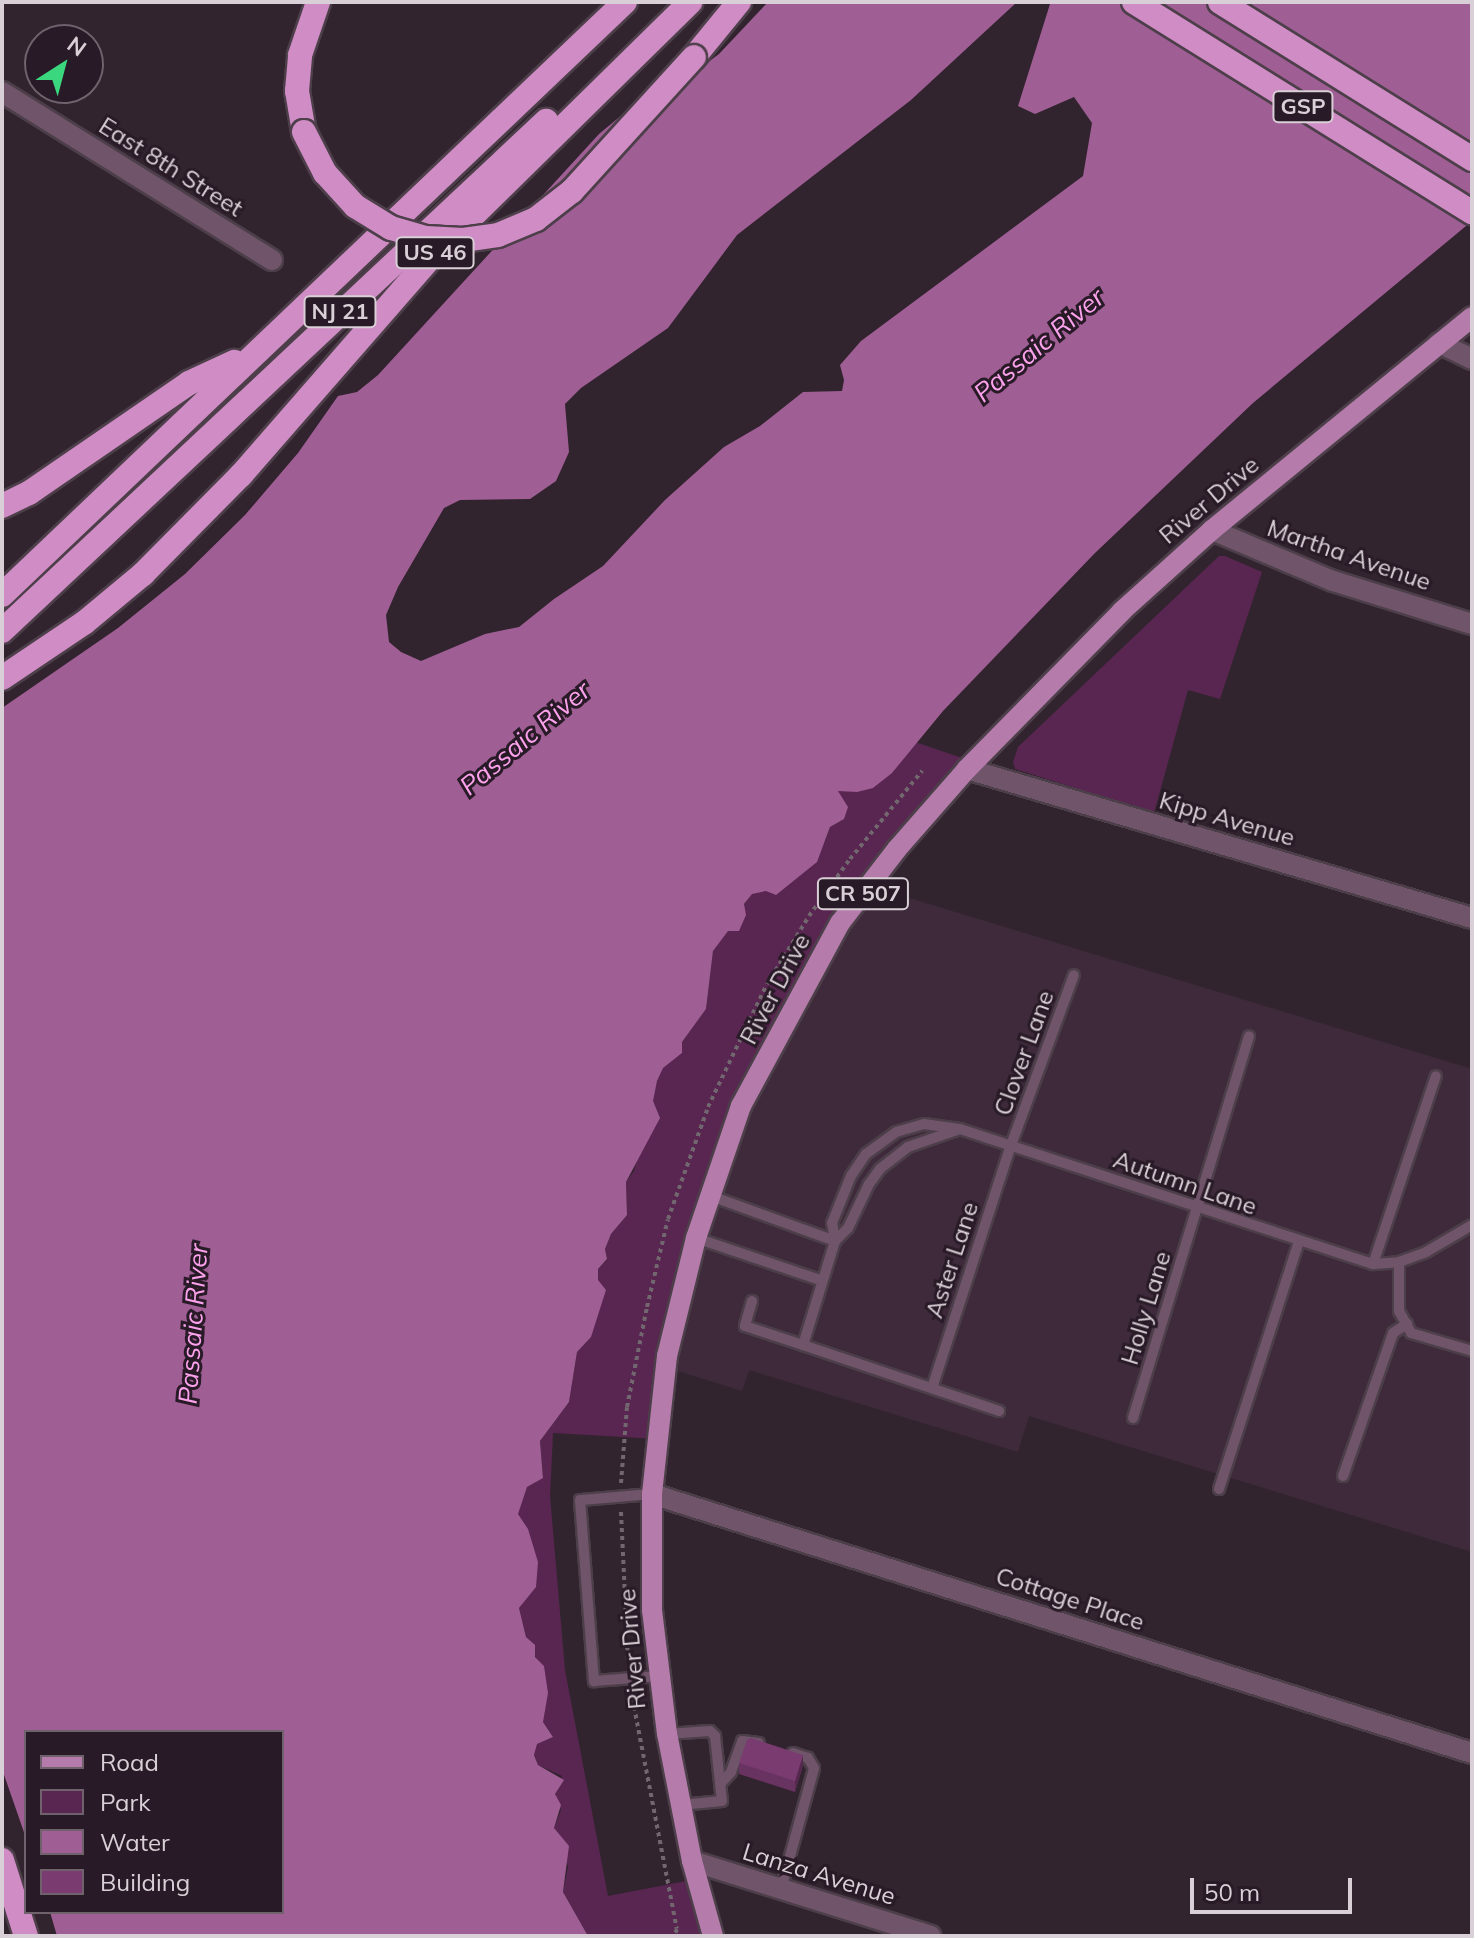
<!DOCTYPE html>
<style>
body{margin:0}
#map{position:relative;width:1474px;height:1938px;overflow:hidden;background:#32242f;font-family:Mulish,sans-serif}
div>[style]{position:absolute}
.built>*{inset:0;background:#3e2a3a}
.green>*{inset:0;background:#582650}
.water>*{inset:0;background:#9f5e94}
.path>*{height:4px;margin-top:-2px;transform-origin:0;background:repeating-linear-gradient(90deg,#72666f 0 4px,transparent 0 8px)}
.roads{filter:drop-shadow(2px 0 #4d3f4a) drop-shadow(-2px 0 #4d3f4a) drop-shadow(0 2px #4d3f4a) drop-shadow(0 -2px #4d3f4a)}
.service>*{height:10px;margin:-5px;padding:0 5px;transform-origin:5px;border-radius:5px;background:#70546a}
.minor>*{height:20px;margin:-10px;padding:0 10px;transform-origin:10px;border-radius:10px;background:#70546a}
.tertiary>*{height:20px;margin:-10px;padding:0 10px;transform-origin:10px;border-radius:10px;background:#70546a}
.primary>*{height:20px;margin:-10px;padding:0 10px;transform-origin:10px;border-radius:10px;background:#b57cab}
.motorway>*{height:24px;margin:-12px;padding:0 12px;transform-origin:12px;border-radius:12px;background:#d08cc4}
.bridges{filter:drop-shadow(2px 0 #4d3f4a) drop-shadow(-2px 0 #4d3f4a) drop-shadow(0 2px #4d3f4a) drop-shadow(0 -2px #4d3f4a)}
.motorway-bridge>*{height:24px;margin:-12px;padding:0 12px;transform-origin:12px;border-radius:12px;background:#d08cc4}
.wall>*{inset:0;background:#683360}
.shaded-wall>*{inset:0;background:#55294e}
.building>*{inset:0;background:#793b70}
span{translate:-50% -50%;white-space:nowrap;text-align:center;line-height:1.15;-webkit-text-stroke:6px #281a26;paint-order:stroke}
.shield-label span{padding:2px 6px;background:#281a26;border:2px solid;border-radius:6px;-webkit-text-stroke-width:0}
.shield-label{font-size:22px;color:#d9cfd6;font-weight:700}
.street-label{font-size:24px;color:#d9cfd6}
.water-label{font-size:26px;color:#fca2ec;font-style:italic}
.frame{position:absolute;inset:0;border:4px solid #d9cfd6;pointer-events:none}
.legend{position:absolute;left:24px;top:1730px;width:260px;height:184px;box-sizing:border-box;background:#281a26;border:2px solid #6f626c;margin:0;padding:10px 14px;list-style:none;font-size:24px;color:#d9cfd6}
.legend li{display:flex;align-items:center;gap:16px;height:40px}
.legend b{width:40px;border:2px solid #6f626c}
.north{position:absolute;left:24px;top:24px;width:80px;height:80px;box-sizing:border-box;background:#281a26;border:2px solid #6f626c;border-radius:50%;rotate:36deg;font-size:22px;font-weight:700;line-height:32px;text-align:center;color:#d9cfd6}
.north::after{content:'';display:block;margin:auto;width:28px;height:36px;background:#3bd77f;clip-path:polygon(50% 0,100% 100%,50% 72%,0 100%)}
.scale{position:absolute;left:1190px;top:1878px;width:162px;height:36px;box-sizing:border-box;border:4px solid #d9cfd6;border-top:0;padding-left:10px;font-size:24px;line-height:28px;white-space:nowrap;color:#d9cfd6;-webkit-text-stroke:6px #281a26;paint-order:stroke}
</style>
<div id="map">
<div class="built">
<i style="clip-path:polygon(870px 886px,1472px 1069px,1472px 1552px,1029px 1416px,1018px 1452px,749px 1370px,742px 1391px,672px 1369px,715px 1193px,750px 1088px)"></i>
</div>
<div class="green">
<i style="clip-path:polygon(1219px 556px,1225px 556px,1262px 572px,1220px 699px,1188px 690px,1154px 813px,1015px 769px,1013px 762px,1018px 747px)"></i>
<i style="clip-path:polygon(915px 742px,974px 762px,840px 923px,741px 1106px,667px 1356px,658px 1439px,553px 1433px,550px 1496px,565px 1670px,608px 1896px,697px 1879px,714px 1936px,588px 1936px,563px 1892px,568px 1867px,562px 1840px,554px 1828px,561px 1810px,555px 1794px,562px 1776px,538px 1765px,534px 1754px,536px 1744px,553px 1737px,543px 1722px,534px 1645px,526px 1637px,519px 1608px,530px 1590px,517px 1514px,527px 1487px,543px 1477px,540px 1441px,569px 1402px,577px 1351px,591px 1336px,598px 1269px,607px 1260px,605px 1249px,611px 1234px,627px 1215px,626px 1182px,634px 1171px,657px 1081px,662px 1068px,682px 1053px,682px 1042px,706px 1009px,713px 951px,752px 893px,766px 891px,824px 844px,830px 827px,844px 819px,838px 791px,892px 773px)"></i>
</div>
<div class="water">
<i style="clip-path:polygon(768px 2px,1017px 2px,911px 100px,737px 235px,668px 328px,581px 388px,565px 404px,569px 452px,556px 481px,530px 499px,460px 500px,444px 508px,398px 587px,386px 615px,389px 642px,401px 652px,421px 661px,485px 634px,519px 627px,554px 599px,603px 566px,665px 500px,724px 447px,760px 426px,803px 392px,842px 391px,844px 380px,840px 365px,861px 341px,1083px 176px,1092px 123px,1074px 97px,1035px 114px,1018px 106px,1050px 4px,1046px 2px,1472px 2px,1472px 221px,1253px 403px,1095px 553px,943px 711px,892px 773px,873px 788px,857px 792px,838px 791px,848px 807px,844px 819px,830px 827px,817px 862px,776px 895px,766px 891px,752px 894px,744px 904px,746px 915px,739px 931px,728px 931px,713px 951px,706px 1009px,682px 1042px,682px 1053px,663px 1068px,657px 1081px,653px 1101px,660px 1118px,626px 1182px,627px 1215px,611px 1234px,605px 1249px,607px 1259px,598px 1269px,598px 1280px,606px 1290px,591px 1337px,577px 1352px,569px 1402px,540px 1441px,543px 1478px,527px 1487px,518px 1514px,528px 1529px,538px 1562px,536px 1587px,519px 1608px,526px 1637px,535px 1645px,535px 1657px,544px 1666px,548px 1693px,543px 1722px,553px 1737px,537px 1744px,534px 1755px,538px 1765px,564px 1780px,555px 1794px,561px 1805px,554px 1828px,569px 1846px,563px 1892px,588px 1936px,57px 1936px,50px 1912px,282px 1912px,282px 1732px,26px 1732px,26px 1838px,2px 1769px,2px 708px,118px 628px,185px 574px,245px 515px,298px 453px,338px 396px,357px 392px,378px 375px,599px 134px,634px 105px,684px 80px,719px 54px)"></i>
</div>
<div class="path">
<i style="left:621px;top:1483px;width:76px;rotate:-85.5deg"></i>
<i style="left:627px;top:1407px;width:102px;rotate:-78.7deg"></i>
<i style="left:647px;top:1307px;width:90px;rotate:-76.6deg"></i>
<i style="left:668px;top:1219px;width:119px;rotate:-70.3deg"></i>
<i style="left:708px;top:1107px;width:136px;rotate:-64.4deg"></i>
<i style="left:767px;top:984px;width:80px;rotate:-58.3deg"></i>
<i style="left:809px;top:916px;width:70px;rotate:-54.3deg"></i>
<i style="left:850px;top:859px;width:114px;rotate:-50.7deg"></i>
<i style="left:621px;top:1512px;width:151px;rotate:87.3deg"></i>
<i style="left:631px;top:1691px;width:242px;rotate:79.1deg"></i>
<i style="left:677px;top:1929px;width:8px;rotate:113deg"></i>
</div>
<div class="roads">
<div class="service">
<i style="left:957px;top:1130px;width:52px;rotate:160.9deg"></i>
<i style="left:908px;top:1147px;width:36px;rotate:142deg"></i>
<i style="left:880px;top:1169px;width:19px;rotate:126deg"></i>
<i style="left:869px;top:1184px;width:49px;rotate:115.5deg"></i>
<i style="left:848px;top:1228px;width:18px;rotate:135deg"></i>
<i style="left:835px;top:1241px;width:109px;rotate:107.1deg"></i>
<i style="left:803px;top:1345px;width:207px;rotate:18.6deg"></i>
<i style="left:711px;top:1196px;width:132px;rotate:19.9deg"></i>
<i style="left:696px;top:1238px;width:131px;rotate:18.7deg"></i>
<i style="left:835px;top:1241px;width:18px;rotate:-99deg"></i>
<i style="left:832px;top:1223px;width:51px;rotate:-68deg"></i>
<i style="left:851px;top:1176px;width:27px;rotate:-56deg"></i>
<i style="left:866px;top:1154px;width:37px;rotate:-36deg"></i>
<i style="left:896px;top:1132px;width:29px;rotate:-16deg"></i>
<i style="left:924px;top:1124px;width:36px;rotate:8deg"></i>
<i style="left:960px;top:1129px;width:435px;rotate:18.1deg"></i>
<i style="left:1373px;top:1264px;width:26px;rotate:-4deg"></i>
<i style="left:1399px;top:1262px;width:29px;rotate:-20deg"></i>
<i style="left:1426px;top:1252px;width:53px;rotate:-30.4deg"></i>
<i style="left:1399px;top:1262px;width:49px;rotate:90deg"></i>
<i style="left:1399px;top:1311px;width:25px;rotate:61deg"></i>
<i style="left:1411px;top:1333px;width:64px;rotate:16.4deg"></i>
<i style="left:1373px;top:1264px;width:198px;rotate:-71.5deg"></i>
<i style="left:752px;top:1301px;width:26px;rotate:106deg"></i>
<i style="left:745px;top:1326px;width:61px;rotate:18.1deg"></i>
<i style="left:932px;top:1388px;width:256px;rotate:-72deg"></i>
<i style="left:1011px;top:1145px;width:181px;rotate:-69.7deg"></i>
<i style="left:1133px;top:1418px;width:399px;rotate:-73.1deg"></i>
<i style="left:1343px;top:1476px;width:151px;rotate:-70.7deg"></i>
<i style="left:1393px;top:1333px;width:17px;rotate:-33deg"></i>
<i style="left:1219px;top:1489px;width:260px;rotate:-72.1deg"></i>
<i style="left:652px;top:1494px;width:72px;rotate:175.2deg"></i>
<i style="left:580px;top:1500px;width:182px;rotate:85.6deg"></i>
<i style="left:594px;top:1681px;width:66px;rotate:-4.3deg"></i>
<i style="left:667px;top:1734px;width:43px;rotate:-4deg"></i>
<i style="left:710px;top:1731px;width:7px;rotate:45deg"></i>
<i style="left:715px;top:1736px;width:65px;rotate:83.9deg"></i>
<i style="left:722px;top:1801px;width:41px;rotate:174.4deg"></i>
<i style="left:720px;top:1784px;width:16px;rotate:-47deg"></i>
<i style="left:731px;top:1772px;width:33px;rotate:-70deg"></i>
<i style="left:742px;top:1741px;width:17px;rotate:7deg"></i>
<i style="left:781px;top:1889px;width:125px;rotate:-74.7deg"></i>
<i style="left:814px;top:1768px;width:12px;rotate:-121deg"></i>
<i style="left:808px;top:1758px;width:16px;rotate:-162deg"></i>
</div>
<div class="minor">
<i style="left:2px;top:92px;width:318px;rotate:31.9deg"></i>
<i style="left:1439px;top:343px;width:37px;rotate:26deg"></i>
<i style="left:1212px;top:530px;width:131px;rotate:22.9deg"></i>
<i style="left:1333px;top:581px;width:145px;rotate:17.2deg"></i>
<i style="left:967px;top:769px;width:527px;rotate:16.44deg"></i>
<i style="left:652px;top:1494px;width:860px;rotate:17.53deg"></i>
</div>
<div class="tertiary">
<i style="left:692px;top:1861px;width:250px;rotate:17.4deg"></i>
</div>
<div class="primary">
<i style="left:713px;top:1936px;width:78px;rotate:-105.6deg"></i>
<i style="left:692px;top:1861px;width:129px;rotate:-101.1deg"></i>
<i style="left:667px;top:1734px;width:125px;rotate:-96.9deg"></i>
<i style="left:652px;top:1610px;width:116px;rotate:-90deg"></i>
<i style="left:652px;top:1494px;width:139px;rotate:-83.8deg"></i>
<i style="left:667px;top:1356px;width:122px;rotate:-76.2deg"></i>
<i style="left:696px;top:1238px;width:139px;rotate:-71.2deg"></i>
<i style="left:741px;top:1106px;width:208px;rotate:-61.6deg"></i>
<i style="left:840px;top:923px;width:93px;rotate:-52.4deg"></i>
<i style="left:897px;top:849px;width:106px;rotate:-48.8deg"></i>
<i style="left:967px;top:769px;width:221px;rotate:-45.5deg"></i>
<i style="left:1122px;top:611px;width:121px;rotate:-42deg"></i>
<i style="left:1212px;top:530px;width:336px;rotate:-39.3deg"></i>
</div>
<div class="motorway">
<i style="left:1134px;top:2px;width:398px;rotate:31.9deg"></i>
<i style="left:1220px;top:2px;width:297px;rotate:31.9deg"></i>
<i style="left:694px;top:57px;width:71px;rotate:-50.7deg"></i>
<i style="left:304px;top:132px;width:42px;rotate:-99.7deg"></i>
<i style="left:297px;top:91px;width:36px;rotate:-85deg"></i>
<i style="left:300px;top:55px;width:56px;rotate:-71.2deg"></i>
<i style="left:2px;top:506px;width:30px;rotate:-26deg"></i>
<i style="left:29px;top:493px;width:194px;rotate:-34.5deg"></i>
<i style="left:189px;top:383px;width:50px;rotate:-25deg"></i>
<i style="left:2px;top:595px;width:860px;rotate:-43.59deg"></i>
<i style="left:2px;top:631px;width:746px;rotate:-43.15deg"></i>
<i style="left:2px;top:678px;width:99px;rotate:-33.9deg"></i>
<i style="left:84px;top:623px;width:77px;rotate:-39.7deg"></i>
<i style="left:143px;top:574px;width:139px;rotate:-45.3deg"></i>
<i style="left:241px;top:475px;width:295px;rotate:-48.9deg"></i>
<i style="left:435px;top:253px;width:358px;rotate:-44.5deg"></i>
<i style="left:2px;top:1860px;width:80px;rotate:72.5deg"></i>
</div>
</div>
<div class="bridges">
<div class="motorway-bridge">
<i style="left:304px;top:132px;width:46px;rotate:62.9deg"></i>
<i style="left:325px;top:173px;width:45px;rotate:47.7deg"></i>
<i style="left:355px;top:206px;width:42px;rotate:31.4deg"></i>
<i style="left:391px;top:228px;width:36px;rotate:16deg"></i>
<i style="left:426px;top:238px;width:37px;rotate:3deg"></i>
<i style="left:463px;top:240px;width:35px;rotate:-8deg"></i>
<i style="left:498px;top:235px;width:41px;rotate:-22.8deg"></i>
<i style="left:536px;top:219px;width:46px;rotate:-37.9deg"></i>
<i style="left:572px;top:191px;width:181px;rotate:-47.7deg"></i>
</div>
</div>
<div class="wall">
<i style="clip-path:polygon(739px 1763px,803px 1765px,795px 1792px,739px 1774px)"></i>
</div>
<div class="shaded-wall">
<i style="clip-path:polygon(803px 1755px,803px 1765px,795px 1792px,795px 1781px)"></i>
</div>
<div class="building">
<i style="clip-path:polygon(751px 1738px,803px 1755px,795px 1781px,739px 1763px,747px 1740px)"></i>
</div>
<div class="shield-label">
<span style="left:1303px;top:107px">GSP</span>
<span style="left:435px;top:253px">US 46</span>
<span style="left:340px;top:312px">NJ 21</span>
<span style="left:863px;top:894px">CR 507</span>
</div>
<div class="street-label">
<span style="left:171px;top:167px;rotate:32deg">East 8th Street</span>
<span style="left:1209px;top:500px;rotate:-40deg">River Drive</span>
<span style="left:1349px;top:555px;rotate:19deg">Martha Avenue</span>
<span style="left:1227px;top:819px;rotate:16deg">Kipp Avenue</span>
<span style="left:775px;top:989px;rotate:-62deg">River Drive</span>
<span style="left:1024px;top:1053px;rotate:-70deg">Clover Lane</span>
<span style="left:1185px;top:1183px;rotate:19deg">Autumn Lane</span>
<span style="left:952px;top:1260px;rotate:-72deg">Aster Lane</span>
<span style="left:1146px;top:1308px;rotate:-73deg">Holly Lane</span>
<span style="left:1070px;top:1599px;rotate:18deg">Cottage Place</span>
<span style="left:632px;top:1649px;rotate:-95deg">River Drive</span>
<span style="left:819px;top:1874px;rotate:17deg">Lanza Avenue</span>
</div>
<div class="water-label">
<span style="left:1039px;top:345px;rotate:-40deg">Passaic River</span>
<span style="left:525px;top:738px;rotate:-40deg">Passaic River</span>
<span style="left:193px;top:1324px;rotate:-86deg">Passaic River</span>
</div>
<div class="frame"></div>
<ul class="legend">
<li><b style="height:10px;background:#b57cab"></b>Road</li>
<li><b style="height:22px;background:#582650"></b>Park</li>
<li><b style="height:22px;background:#9f5e94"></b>Water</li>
<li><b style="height:22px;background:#793b70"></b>Building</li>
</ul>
<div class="north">N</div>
<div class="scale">50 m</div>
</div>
